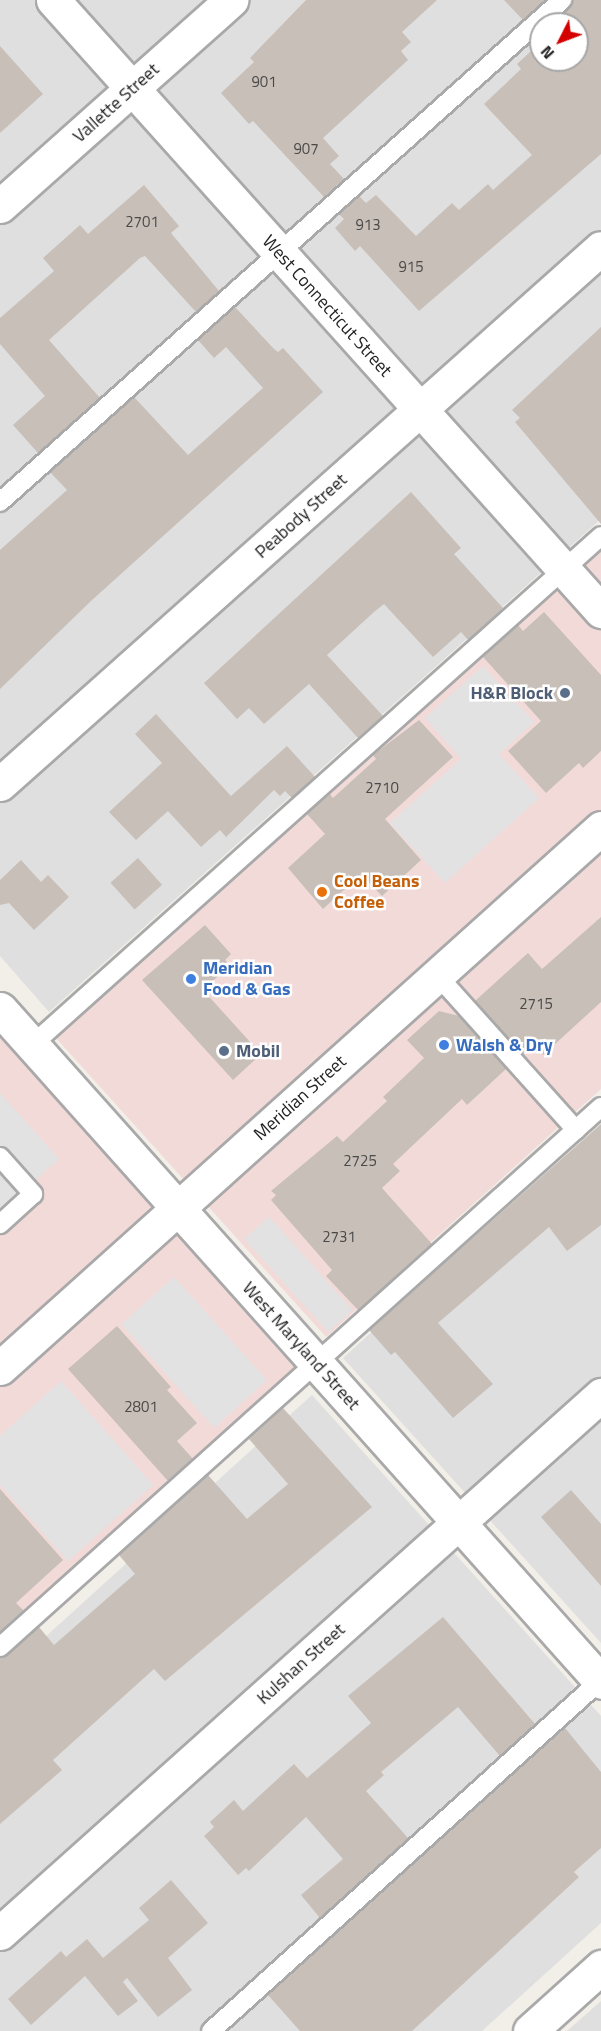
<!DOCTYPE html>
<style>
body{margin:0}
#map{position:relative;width:601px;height:2031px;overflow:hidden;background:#f2efe9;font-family:"Titillium Web",sans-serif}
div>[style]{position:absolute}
.residential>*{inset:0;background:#e0dfdf}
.commercial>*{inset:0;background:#f2dad9}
.parking>*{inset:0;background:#e2e2e2;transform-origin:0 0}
.building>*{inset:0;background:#c7bfb8;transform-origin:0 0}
.roads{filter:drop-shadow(2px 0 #a9a9a9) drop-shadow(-2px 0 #a9a9a9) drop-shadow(0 2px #a9a9a9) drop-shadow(0 -2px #a9a9a9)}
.service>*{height:18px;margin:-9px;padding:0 9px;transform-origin:9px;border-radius:9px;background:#fff}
.minor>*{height:33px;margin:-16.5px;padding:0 16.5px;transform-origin:16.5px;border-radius:16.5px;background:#fff}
.tertiary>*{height:33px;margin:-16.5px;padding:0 16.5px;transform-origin:16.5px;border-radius:16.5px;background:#fff}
.dots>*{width:16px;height:16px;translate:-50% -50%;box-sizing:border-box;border:3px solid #fff;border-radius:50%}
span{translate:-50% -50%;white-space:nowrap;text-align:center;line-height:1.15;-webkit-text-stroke:5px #fff;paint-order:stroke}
.number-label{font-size:15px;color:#4b4948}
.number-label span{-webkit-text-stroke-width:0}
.street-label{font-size:18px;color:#222}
.service-label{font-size:18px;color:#4e5e75;font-weight:700}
.right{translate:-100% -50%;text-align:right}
.left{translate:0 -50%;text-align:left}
.food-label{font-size:18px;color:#c56008;font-weight:700}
.shop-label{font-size:18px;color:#366cbe;font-weight:700}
.north{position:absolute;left:529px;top:12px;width:60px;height:60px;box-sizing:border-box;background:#fff;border:2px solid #a7a7a7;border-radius:50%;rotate:228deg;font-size:16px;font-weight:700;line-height:24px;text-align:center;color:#222}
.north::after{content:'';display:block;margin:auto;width:21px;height:27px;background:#d40000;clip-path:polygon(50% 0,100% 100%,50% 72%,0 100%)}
</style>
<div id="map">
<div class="residential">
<i style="clip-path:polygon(evenodd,0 0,601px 0,601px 519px,49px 1012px,0 956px,0 0,541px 24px,577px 24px,577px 60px,541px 60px,541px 24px)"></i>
<i style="clip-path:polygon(601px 1125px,601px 1643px,343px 1358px)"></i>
<i style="clip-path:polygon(312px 1395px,601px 1716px,601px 1923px,482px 2031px,0 2031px,0 1678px)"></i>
<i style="clip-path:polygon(601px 2000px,601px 2031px,567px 2031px,601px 2001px)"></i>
</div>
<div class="commercial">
<i style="clip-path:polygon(601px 546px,601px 1089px,326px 1337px,55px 1037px)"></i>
<i style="clip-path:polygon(0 1034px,296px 1369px,0 1635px)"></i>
</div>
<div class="parking">
<i style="clip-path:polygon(483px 666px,534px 722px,499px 754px,539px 798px,445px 883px,390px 823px,461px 759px,425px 718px)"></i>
<i style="clip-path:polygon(0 1093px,59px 1159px,0 1211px)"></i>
<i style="left:269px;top:1217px;width:125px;height:33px;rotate:48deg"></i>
<i style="left:174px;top:1277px;width:139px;height:71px;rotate:48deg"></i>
<i style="clip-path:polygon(61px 1381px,153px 1485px,68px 1561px,0 1485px,0 1436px)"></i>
</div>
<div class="building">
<i style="clip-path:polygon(306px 0,437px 0,402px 32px,411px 42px,401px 51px,408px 60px,323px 138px,339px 156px,330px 164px,344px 179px,324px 197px,253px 121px,249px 124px,221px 93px,254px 62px,250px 58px)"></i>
<i style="clip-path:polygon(504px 0,545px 0,523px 20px)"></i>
<i style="clip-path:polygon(573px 0,601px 0,601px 154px,419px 311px,360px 246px,355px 251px,335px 228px,344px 219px,339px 214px,359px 196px,366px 203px,376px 195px,416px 236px,452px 203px,459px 210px,488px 184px,493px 190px,532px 155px,484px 104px,521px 69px,517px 64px,541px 42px,541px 60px,577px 60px,577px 24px,552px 24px)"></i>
<i style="clip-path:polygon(0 46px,43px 94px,0 133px)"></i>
<i style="clip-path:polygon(144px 185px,179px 226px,171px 233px,219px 291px,196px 312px,145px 256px,140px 258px,49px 340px,100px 398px,38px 453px,13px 425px,45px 396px,0 344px,0 318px,54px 271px,43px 258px,80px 225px,88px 234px)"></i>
<i style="clip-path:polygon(235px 307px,274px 349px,278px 352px,283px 348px,323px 392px,91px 601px,0 689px,0 550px,67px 490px,50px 472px,134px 397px,188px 455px,263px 388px,226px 347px,214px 358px,198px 340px)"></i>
<i style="clip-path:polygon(601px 327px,601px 524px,515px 422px,520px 418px,512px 410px)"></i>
<i style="clip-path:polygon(411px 492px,461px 548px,454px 554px,503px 608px,468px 640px,461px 632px,433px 657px,384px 604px,374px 612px,327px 655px,383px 716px,358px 738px,309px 684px,264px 724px,249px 708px,237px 719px,204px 683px)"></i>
<i style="clip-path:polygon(544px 612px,601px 675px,601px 751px,583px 768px,579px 763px,546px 793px,508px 751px,541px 721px,483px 657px,518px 625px,523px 631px)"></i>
<i style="clip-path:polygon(156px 714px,231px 796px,287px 746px,315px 777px,292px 798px,285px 791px,280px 796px,274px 790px,226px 837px,220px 830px,201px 847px,168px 811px,136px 840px,109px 812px,162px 763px,135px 734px)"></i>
<i style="clip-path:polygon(419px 720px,453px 757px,385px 819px,421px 860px,382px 896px,361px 874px,323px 909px,288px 868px,325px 834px,307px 814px,330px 794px,333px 798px,376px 759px,373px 755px)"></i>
<i style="left:138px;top:858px;width:36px;height:37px;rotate:48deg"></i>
<i style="clip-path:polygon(21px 860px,41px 882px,48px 875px,69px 897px,34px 930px,9px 903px,0 905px,0 880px)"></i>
<i style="clip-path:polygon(601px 917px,601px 1002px,543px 1055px,533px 1044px,523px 1054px,475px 1001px,528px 953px,542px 969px)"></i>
<i style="clip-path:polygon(205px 925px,231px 954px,225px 960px,230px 965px,203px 990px,261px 1054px,233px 1080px,142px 980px)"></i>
<i style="clip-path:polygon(439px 1011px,459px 1016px,506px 1069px,467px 1105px,462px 1099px,393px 1164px,400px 1171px,382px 1188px,432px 1244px,358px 1310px,326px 1276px,332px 1270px,271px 1200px,276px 1195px,271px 1191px,337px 1136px,343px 1142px,387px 1101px,383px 1097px,424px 1058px,407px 1040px)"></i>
<i style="clip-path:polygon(601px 1124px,601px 1225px,567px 1251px,549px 1227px,438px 1323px,493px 1384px,453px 1418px,395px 1352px,391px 1355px,369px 1330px)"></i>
<i style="clip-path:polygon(117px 1326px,171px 1387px,167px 1390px,197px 1423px,177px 1441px,193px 1459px,168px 1481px,68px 1369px)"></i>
<i style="clip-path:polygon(283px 1408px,372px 1507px,165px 1681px,154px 1669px,53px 1760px,62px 1770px,0 1824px,0 1658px,39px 1627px,54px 1645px,135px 1574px,119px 1555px,208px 1475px,247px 1519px,288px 1484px,249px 1439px)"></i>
<i style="clip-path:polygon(0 1489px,63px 1560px,16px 1603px,24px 1611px,0 1632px)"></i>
<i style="clip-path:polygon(571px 1490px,601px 1524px,601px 1586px,541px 1517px)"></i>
<i style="clip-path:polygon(443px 1617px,535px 1724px,500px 1756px,458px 1707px,381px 1772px,384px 1775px,366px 1791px,408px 1838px,320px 1918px,301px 1895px,343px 1859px,306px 1817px,249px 1871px,246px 1868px,238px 1875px,204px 1836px,214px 1827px,210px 1822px,234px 1800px,243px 1811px,294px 1764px,307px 1778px,371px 1723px,348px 1696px)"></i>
<i style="clip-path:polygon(565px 1728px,601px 1772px,601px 1848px,574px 1872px,579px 1877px,412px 2031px,300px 2031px,268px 1995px)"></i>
<i style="clip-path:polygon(171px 1880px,208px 1923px,168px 1958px,192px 1990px,158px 2017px,127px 1978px,123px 1982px,138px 2001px,118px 2016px,85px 1976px,31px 2025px,8px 1999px,61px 1951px,66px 1957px,87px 1939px,103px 1958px,149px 1920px,139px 1908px)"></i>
</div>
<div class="roads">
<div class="service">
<i style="left:0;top:502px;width:754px;rotate:-41.77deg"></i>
<i style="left:437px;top:975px;width:208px;rotate:48.1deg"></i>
<i style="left:32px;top:1045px;width:763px;rotate:-41.81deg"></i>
<i style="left:0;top:1157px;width:50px;rotate:48.3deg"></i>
<i style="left:33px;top:1194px;width:45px;rotate:137.7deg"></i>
<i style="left:0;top:1647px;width:808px;rotate:-41.94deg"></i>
<i style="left:211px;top:2031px;width:525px;rotate:-41.99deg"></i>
</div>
<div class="minor">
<i style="left:53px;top:0;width:821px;rotate:48.11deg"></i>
<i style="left:0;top:206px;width:310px;rotate:-41.7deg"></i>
<i style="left:0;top:784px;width:805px;rotate:-41.73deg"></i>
<i style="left:0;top:1009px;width:902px;rotate:48.23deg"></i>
<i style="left:0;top:1933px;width:807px;rotate:-41.83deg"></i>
<i style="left:530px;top:2031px;width:96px;rotate:-42deg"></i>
</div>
<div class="tertiary">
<i style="left:0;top:1368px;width:808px;rotate:-41.94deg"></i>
</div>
</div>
<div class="dots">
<i style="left:565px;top:693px;background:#5c6f8a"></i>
<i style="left:322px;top:892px;background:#e8710a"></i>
<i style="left:191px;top:979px;background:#3f7fe0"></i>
<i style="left:444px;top:1045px;background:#3f7fe0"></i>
<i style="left:224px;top:1051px;background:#5c6f8a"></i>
</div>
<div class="number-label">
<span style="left:264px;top:82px">901</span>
<span style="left:306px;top:149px">907</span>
<span style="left:142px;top:222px">2701</span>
<span style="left:368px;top:225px">913</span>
<span style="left:411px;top:267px">915</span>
<span style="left:382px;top:788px">2710</span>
<span style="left:536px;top:1004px">2715</span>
<span style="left:360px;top:1161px">2725</span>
<span style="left:339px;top:1237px">2731</span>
<span style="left:141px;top:1407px">2801</span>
</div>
<div class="street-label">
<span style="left:116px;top:103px;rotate:-42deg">Vallette Street</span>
<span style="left:327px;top:306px;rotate:48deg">West Connecticut Street</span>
<span style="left:301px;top:516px;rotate:-42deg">Peabody Street</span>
<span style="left:300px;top:1098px;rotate:-42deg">Meridian Street</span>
<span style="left:301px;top:1346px;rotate:48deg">West Maryland Street</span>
<span style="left:301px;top:1664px;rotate:-42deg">Kulshan Street</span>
</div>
<div class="service-label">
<span class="right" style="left:553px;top:693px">H&amp;R Block</span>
<span class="left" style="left:236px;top:1051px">Mobil</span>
</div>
<div class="food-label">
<span class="left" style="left:334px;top:892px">Cool Beans<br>Coffee</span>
</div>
<div class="shop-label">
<span class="left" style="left:203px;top:979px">Meridian<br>Food &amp; Gas</span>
<span class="left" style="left:456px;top:1045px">Walsh &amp; Dry</span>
</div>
<div class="north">N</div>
</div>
